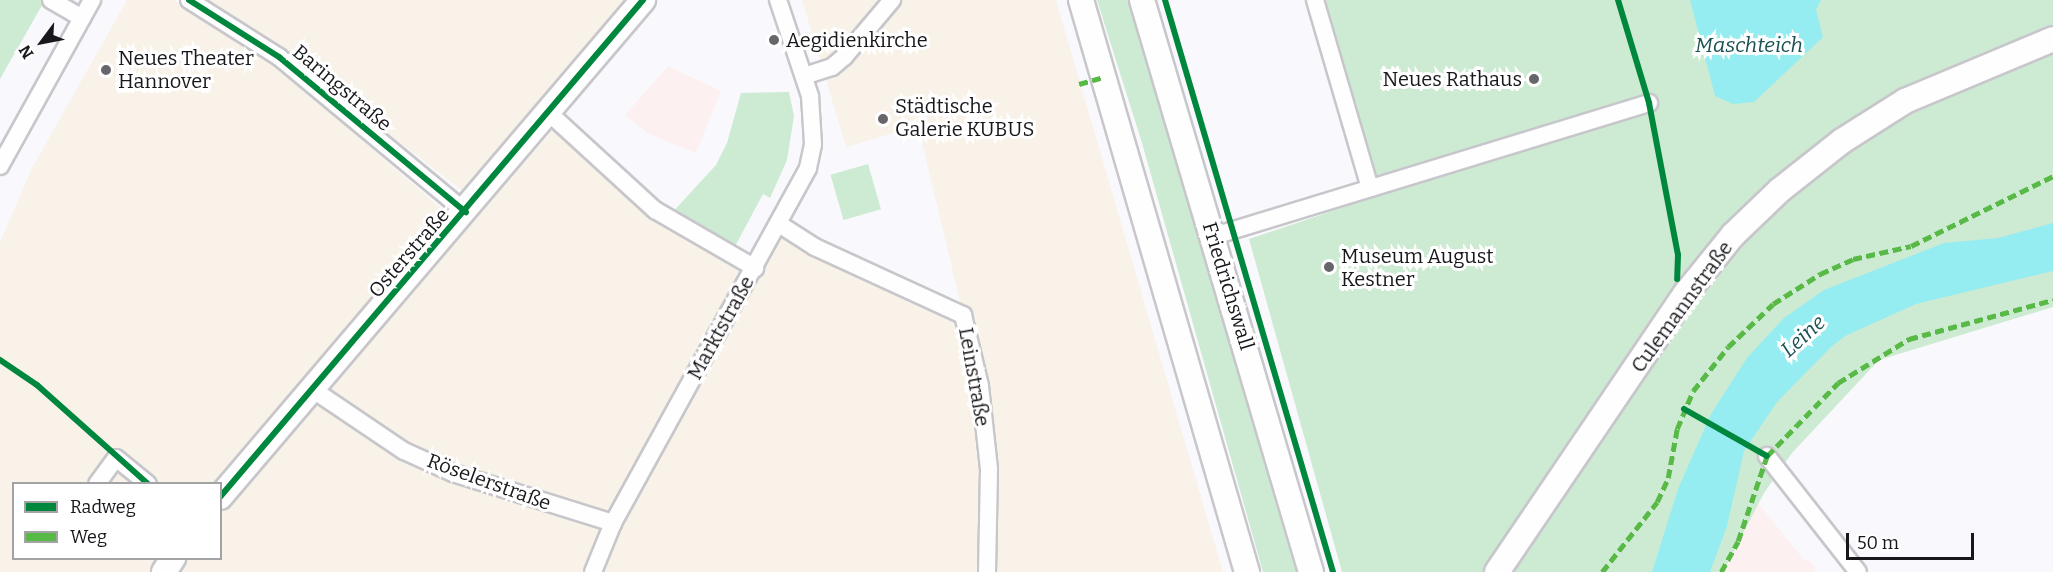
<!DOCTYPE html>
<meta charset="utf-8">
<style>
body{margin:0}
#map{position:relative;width:2053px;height:572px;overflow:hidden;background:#f9f9fd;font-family:Bitter,serif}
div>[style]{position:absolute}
.commercial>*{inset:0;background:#f8f2e9}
.education>*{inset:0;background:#fcf0f0}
.green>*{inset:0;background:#cdead2;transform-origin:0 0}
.water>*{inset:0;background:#95edf2}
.roads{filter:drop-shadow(2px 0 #c7c7cb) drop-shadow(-2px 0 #c7c7cb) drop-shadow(0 2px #c7c7cb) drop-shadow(0 -2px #c7c7cb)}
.street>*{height:16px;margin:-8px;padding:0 8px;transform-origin:8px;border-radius:8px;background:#fefeff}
.secondary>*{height:24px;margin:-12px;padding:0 12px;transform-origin:12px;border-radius:12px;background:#fefeff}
.quiet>*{height:4.5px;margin-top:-2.25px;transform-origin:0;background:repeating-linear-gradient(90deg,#58b947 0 9px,transparent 0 13.5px)}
.cycleway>*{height:6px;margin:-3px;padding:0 3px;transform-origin:3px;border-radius:3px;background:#00873e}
.dots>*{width:16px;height:16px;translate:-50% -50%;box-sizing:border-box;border:3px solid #fff;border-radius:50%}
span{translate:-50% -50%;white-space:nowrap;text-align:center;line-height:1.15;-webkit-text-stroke:6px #fff;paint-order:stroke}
.poi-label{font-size:20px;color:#18171c}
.left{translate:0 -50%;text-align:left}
.right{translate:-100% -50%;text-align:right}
.street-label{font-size:20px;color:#18171c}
.water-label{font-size:21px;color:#195153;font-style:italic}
.legend{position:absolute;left:12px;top:482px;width:210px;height:78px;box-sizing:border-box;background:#fff;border:2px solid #a3a2a4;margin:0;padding:8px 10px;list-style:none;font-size:18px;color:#18171c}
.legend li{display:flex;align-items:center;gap:12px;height:30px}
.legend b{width:30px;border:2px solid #a3a2a4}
.north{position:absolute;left:12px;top:12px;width:60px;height:60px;-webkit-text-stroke:4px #fff;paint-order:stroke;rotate:238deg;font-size:16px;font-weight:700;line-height:24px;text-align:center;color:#18171c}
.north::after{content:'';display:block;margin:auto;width:21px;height:27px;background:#18171c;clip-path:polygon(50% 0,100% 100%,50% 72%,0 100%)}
.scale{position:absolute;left:1846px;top:533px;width:128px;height:27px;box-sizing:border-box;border:3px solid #18171c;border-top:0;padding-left:8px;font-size:18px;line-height:21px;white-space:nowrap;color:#18171c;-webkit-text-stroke:4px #fff;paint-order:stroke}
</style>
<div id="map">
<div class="commercial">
<i style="clip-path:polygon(evenodd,127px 0,174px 0,259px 51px,465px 229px,556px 127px,651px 211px,754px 271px,778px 229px,963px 314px,918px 126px,846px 147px,802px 0,1056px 0,1223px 572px,0 572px,0 242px,32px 168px,127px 0,14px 484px,220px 484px,220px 558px,14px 558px,14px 484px)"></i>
<i style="clip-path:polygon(192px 0,624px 0,464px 192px,281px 51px)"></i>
</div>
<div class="education">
<i style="clip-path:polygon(668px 66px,721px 91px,696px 153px,648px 134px,625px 115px)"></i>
<i style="clip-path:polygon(1758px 503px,1805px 561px,1808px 559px,1816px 568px,1814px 572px,1723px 572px)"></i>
</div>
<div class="green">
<i style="clip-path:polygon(0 0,45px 0,0 79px)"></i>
<i style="clip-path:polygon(1097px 0,1129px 0,1296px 572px,1263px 572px,1142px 143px)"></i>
<i style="clip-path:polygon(1310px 0,2053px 0,2053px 307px,1879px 360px,1792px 453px,1764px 493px,1723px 572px,1342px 572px,1249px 239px,1365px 200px)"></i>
<i style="clip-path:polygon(789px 92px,794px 116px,787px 160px,770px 198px,763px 194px,732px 252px,671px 214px,716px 165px,727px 143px,741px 93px)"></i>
<i style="left:868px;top:164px;width:47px;height:39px;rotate:74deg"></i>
</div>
<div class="water">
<i style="clip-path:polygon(1690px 0,1821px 0,1816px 10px,1823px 37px,1754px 102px,1733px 104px,1715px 96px)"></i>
<i style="clip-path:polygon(2053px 223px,2053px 271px,1916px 304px,1845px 336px,1831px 347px,1777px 402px,1744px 451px,1727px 526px,1710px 572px,1652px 572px,1678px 489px,1711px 414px,1747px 358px,1784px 318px,1824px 290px,1944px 243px,1998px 238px)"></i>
</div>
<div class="roads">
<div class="street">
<i style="left:51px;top:0;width:36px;rotate:30deg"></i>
<i style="left:189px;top:0;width:107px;rotate:32.3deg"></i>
<i style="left:279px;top:57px;width:243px;rotate:39.7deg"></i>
<i style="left:1315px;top:0;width:196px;rotate:73.7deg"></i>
<i style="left:804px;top:76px;width:29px;rotate:-18deg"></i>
<i style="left:832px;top:67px;width:16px;rotate:-40deg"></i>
<i style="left:844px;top:57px;width:75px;rotate:-49.9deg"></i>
<i style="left:549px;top:113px;width:144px;rotate:42.5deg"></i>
<i style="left:655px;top:210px;width:116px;rotate:30.1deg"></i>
<i style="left:0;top:166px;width:190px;rotate:-61deg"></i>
<i style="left:779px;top:224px;width:43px;rotate:32.6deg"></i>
<i style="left:815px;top:247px;width:163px;rotate:24.7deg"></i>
<i style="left:963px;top:315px;width:73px;rotate:76.5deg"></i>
<i style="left:980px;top:386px;width:83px;rotate:83.8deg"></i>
<i style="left:989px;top:469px;width:103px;rotate:91.1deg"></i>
<i style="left:1214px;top:236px;width:455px;rotate:-17deg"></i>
<i style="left:312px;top:389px;width:111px;rotate:34deg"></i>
<i style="left:404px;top:451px;width:54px;rotate:24.2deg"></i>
<i style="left:453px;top:473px;width:168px;rotate:17.4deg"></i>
<i style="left:1767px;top:456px;width:147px;rotate:51.9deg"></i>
<i style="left:97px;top:484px;width:32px;rotate:-54deg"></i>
<i style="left:116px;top:458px;width:41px;rotate:39.1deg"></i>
<i style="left:593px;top:572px;width:53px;rotate:-67.8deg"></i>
<i style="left:613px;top:523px;width:405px;rotate:-61.2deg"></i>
<i style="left:808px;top:168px;width:25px;rotate:-78deg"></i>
<i style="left:813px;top:144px;width:48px;rotate:-93.6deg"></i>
<i style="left:810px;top:96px;width:101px;rotate:-108.4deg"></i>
</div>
<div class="secondary">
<i style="left:1081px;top:0;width:596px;rotate:73.82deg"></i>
<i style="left:1142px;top:0;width:596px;rotate:73.54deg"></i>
<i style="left:220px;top:497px;width:653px;rotate:-49.6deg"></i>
<i style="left:164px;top:572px;width:17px;rotate:-57deg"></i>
<i style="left:1497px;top:572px;width:337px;rotate:-55.9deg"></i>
<i style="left:1686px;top:293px;width:75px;rotate:-51deg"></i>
<i style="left:1733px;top:235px;width:65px;rotate:-43.8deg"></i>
<i style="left:1780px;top:190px;width:79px;rotate:-38.3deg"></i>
<i style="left:1842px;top:141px;width:75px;rotate:-32.4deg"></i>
<i style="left:1905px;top:101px;width:160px;rotate:-22.7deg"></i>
</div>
</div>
<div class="quiet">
<i style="left:1079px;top:84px;width:26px;rotate:-16deg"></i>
<i style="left:1602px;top:572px;width:89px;rotate:-51.8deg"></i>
<i style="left:1657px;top:502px;width:26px;rotate:-65deg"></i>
<i style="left:1668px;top:478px;width:50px;rotate:-79.6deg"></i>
<i style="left:1677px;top:429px;width:41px;rotate:-67.2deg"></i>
<i style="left:1693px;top:391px;width:56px;rotate:-51.5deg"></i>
<i style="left:1728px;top:347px;width:62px;rotate:-43.7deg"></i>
<i style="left:1773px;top:304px;width:56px;rotate:-32.6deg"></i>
<i style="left:1820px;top:274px;width:36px;rotate:-24deg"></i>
<i style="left:1853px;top:259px;width:59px;rotate:-12.6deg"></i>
<i style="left:1911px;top:246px;width:158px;rotate:-26.2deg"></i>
<i style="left:1721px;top:572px;width:35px;rotate:-61deg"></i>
<i style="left:1738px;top:541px;width:90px;rotate:-71.2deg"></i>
<i style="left:1767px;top:456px;width:102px;rotate:-45.8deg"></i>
<i style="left:1838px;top:383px;width:84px;rotate:-31.8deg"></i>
<i style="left:1909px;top:339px;width:149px;rotate:-15.2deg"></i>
</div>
<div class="cycleway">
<i style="left:189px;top:0;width:107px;rotate:32.3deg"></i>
<i style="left:279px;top:57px;width:243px;rotate:39.7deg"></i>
<i style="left:1165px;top:0;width:596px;rotate:73.63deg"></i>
<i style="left:1618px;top:0;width:108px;rotate:73.2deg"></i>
<i style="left:1649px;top:103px;width:155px;rotate:79.2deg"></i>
<i style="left:1678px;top:255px;width:24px;rotate:92deg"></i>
<i style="left:0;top:360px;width:45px;rotate:34deg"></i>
<i style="left:37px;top:385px;width:149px;rotate:41.7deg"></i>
<i style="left:1684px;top:409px;width:95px;rotate:29.5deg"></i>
<i style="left:220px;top:497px;width:653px;rotate:-49.6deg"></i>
</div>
<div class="dots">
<i style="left:774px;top:40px;background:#67666b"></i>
<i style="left:106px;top:70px;background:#67666b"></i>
<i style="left:1534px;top:79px;background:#67666b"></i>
<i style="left:883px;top:119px;background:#67666b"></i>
<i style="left:1329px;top:267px;background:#67666b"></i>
</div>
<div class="poi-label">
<span class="left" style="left:786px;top:40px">Aegidienkirche</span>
<span class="left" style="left:118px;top:70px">Neues Theater<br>Hannover</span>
<span class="right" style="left:1522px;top:79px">Neues Rathaus</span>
<span class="left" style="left:895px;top:118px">Städtische<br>Galerie KUBUS</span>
<span class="left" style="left:1341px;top:268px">Museum August<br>Kestner</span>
</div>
<div class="street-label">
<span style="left:342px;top:88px;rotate:40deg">Baringstraße</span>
<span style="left:409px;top:253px;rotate:-49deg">Osterstraße</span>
<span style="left:1228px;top:286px;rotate:73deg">Friedrichswall</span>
<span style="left:1682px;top:307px;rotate:-54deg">Culemannstraße</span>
<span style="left:721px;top:328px;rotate:-61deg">Marktstraße</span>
<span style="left:974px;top:377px;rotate:80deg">Leinstraße</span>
<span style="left:489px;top:482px;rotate:20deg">Röselerstraße</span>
</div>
<div class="water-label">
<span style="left:1749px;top:45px">Maschteich</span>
<span style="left:1803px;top:336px;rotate:-42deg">Leine</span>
</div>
<ul class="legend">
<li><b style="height:8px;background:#00873e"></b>Radweg</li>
<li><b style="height:8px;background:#58b947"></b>Weg</li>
</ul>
<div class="north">N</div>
<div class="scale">50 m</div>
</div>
